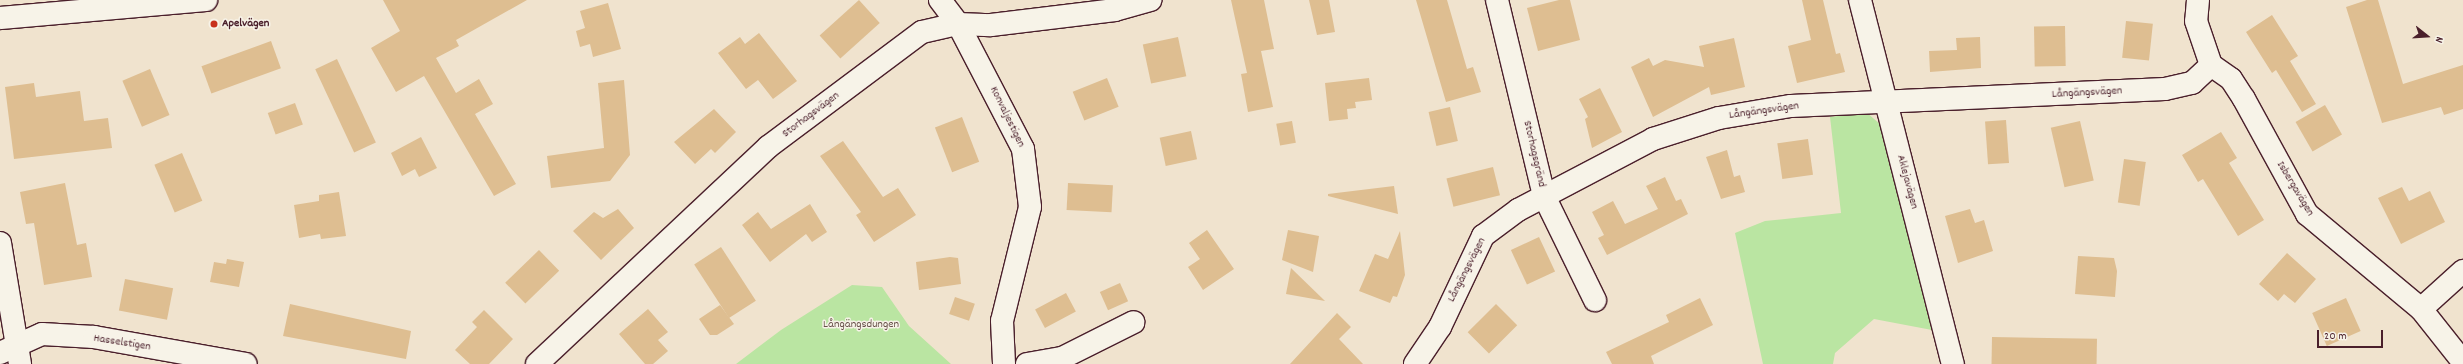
<!DOCTYPE html>
<meta charset="utf-8">
<style>
body{margin:0}
#map{position:relative;width:2463px;height:364px;overflow:hidden;background:#f0e3ce;font-family:Dekko,sans-serif}
div>[style]{position:absolute}
.green>*{inset:0;background:#bae5a2}
.building>*{inset:0;background:#debe91;transform-origin:0 0}
.roads{filter:drop-shadow(1px 0 #4a1f2b) drop-shadow(-1px 0 #4a1f2b) drop-shadow(0 1px #4a1f2b) drop-shadow(0 -1px #4a1f2b)}
.minor>*{height:22px;margin:-11px;padding:0 11px;transform-origin:11px;border-radius:11px;background:#f7f3e8}
.tertiary>*{height:22px;margin:-11px;padding:0 11px;transform-origin:11px;border-radius:11px;background:#f7f3e8}
.dots>*{width:11px;height:11px;translate:-50% -50%;box-sizing:border-box;border:2px solid #f7f3e8;border-radius:50%}
span{translate:-50% -50%;white-space:nowrap;text-align:center;line-height:1.15;-webkit-text-stroke:3px #f7f3e8;paint-order:stroke}
.poi-label{font-size:12px;color:#4a1f2b;font-weight:700}
.left{translate:0 -50%;text-align:left}
.street-label{font-size:12px;color:#4a1f2b}
.park-label{font-size:12px;color:#665049}
.north{position:absolute;left:2407px;top:16px;width:40px;height:40px;-webkit-text-stroke:3px #f7f3e8;paint-order:stroke;rotate:107deg;font-size:11px;font-weight:700;line-height:16px;text-align:center;color:#4a1f2b}
.north::after{content:'';display:block;margin:auto;width:14px;height:18px;background:#4a1f2b;clip-path:polygon(50% 0,100% 100%,50% 72%,0 100%)}
.scale{position:absolute;left:2317px;top:330px;width:66px;height:18px;box-sizing:border-box;border:2px solid #4a1f2b;border-top:0;padding-left:5px;font-size:12px;line-height:14px;white-space:nowrap;color:#4a1f2b;-webkit-text-stroke:3px #f7f3e8;paint-order:stroke}
</style>
<div id="map">
<div class="green">
<i style="clip-path:polygon(1866px 112px,1881px 125px,1932px 330px,1874px 319px,1835px 353px,1833px 364px,1763px 364px,1735px 233px,1765px 221px,1841px 213px,1830px 117px)"></i>
<i style="clip-path:polygon(852px 285px,882px 287px,909px 326px,951px 364px,736px 364px,781px 330px)"></i>
</div>
<div class="building">
<i style="clip-path:polygon(383px 0,527px 0,456px 40px,459px 46px,436px 58px,456px 93px,479px 79px,493px 104px,475px 114px,516px 184px,494px 196px,424px 76px,396px 92px,371px 48px,400px 31px)"></i>
<i style="left:859px;top:0;width:31px;height:53px;rotate:48deg"></i>
<i style="clip-path:polygon(1231px 0,1264px 0,1274px 49px,1261px 51px,1273px 107px,1248px 112px,1241px 74px,1247px 73px)"></i>
<i style="clip-path:polygon(1309px 0,1329px 0,1335px 32px,1317px 35px)"></i>
<i style="clip-path:polygon(1416px 0,1447px 0,1467px 69px,1473px 67px,1481px 92px,1446px 102px)"></i>
<i style="clip-path:polygon(1559px 0,1570px 0,1580px 40px,1538px 51px,1527px 8px)"></i>
<i style="clip-path:polygon(1802px 0,1823px 0,1836px 54px,1840px 53px,1845px 72px,1797px 83px,1788px 46px,1811px 40px)"></i>
<i style="clip-path:polygon(2367px 0,2378px 0,2403px 84px,2463px 65px,2463px 109px,2444px 115px,2441px 107px,2382px 123px,2346px 7px)"></i>
<i style="clip-path:polygon(608px 3px,621px 49px,593px 57px,590px 44px,580px 47px,576px 31px,585px 28px,580px 11px)"></i>
<i style="clip-path:polygon(2272px 15px,2298px 56px,2290px 61px,2316px 104px,2302px 112px,2276px 70px,2272px 73px,2246px 32px)"></i>
<i style="left:2126px;top:21px;width:27px;height:37px;rotate:6deg"></i>
<i style="left:2065px;top:26px;width:40px;height:31px;rotate:89deg"></i>
<i style="clip-path:polygon(759px 33px,797px 81px,773px 99px,758px 80px,746px 89px,718px 53px,740px 37px,745px 44px)"></i>
<i style="left:1178px;top:37px;width:40px;height:36px;rotate:78deg"></i>
<i style="clip-path:polygon(1980px 37px,1981px 68px,1930px 72px,1929px 51px,1957px 50px,1956px 38px)"></i>
<i style="clip-path:polygon(1734px 38px,1745px 87px,1711px 95px,1709px 87px,1653px 117px,1631px 67px,1649px 58px,1653px 66px,1665px 60px,1704px 67px,1699px 46px)"></i>
<i style="left:271px;top:41px;width:29px;height:74px;rotate:70deg"></i>
<i style="left:337px;top:59px;width:92px;height:24px;rotate:65deg"></i>
<i style="left:150px;top:69px;width:50px;height:30px;rotate:67deg"></i>
<i style="left:1107px;top:78px;width:31px;height:37px;rotate:68deg"></i>
<i style="clip-path:polygon(1369px 78px,1372px 100px,1355px 102px,1356px 108px,1347px 109px,1348px 119px,1329px 121px,1325px 83px)"></i>
<i style="clip-path:polygon(624px 80px,630px 155px,610px 181px,551px 188px,547px 156px,604px 148px,598px 83px)"></i>
<i style="clip-path:polygon(34px 83px,36px 97px,80px 91px,84px 121px,108px 118px,112px 148px,14px 159px,5px 87px)"></i>
<i style="clip-path:polygon(1600px 88px,1622px 132px,1592px 148px,1585px 119px,1588px 117px,1579px 99px)"></i>
<i style="left:295px;top:103px;width:23px;height:29px;rotate:70deg"></i>
<i style="left:2325px;top:105px;width:34px;height:34px;rotate:60deg"></i>
<i style="left:1450px;top:107px;width:35px;height:22px;rotate:77deg"></i>
<i style="clip-path:polygon(714px 109px,736px 132px,715px 153px,711px 149px,695px 164px,674px 142px)"></i>
<i style="left:962px;top:117px;width:48px;height:29px;rotate:69deg"></i>
<i style="left:2006px;top:120px;width:43px;height:21px;rotate:86deg"></i>
<i style="left:1292px;top:121px;width:22px;height:16px;rotate:80deg"></i>
<i style="left:2080px;top:121px;width:61px;height:30px;rotate:77deg"></i>
<i style="left:1191px;top:131px;width:29px;height:32px;rotate:78deg"></i>
<i style="clip-path:polygon(2221px 132px,2237px 158px,2229px 163px,2264px 220px,2238px 236px,2203px 179px,2198px 182px,2182px 155px)"></i>
<i style="clip-path:polygon(421px 137px,437px 168px,419px 177px,415px 169px,402px 176px,391px 153px)"></i>
<i style="left:1808px;top:139px;width:36px;height:31px;rotate:82deg"></i>
<i style="clip-path:polygon(843px 141px,883px 197px,898px 188px,916px 215px,874px 242px,856px 215px,861px 212px,820px 156px)"></i>
<i style="clip-path:polygon(1727px 150px,1734px 177px,1740px 175px,1745px 192px,1721px 199px,1706px 157px)"></i>
<i style="left:182px;top:153px;width:52px;height:30px;rotate:67deg"></i>
<i style="left:2124px;top:159px;width:22px;height:44px;rotate:8deg"></i>
<i style="left:1493px;top:167px;width:29px;height:48px;rotate:76deg"></i>
<i style="clip-path:polygon(1665px 177px,1676px 201px,1681px 199px,1688px 214px,1607px 255px,1598px 238px,1604px 235px,1592px 212px,1613px 201px,1625px 224px,1658px 209px,1646px 186px)"></i>
<i style="clip-path:polygon(65px 183px,77px 245px,86px 243px,92px 277px,44px 285px,34px 223px,26px 224px,20px 192px)"></i>
<i style="left:1068px;top:183px;width:45px;height:27px;rotate:3deg"></i>
<i style="clip-path:polygon(1394px 186px,1398px 214px,1328px 196px,1328px 194px)"></i>
<i style="clip-path:polygon(2402px 187px,2409px 201px,2430px 191px,2445px 222px,2401px 244px,2378px 198px)"></i>
<i style="clip-path:polygon(339px 192px,346px 236px,321px 239px,320px 234px,299px 238px,294px 205px,319px 201px,319px 195px)"></i>
<i style="clip-path:polygon(810px 204px,827px 232px,812px 242px,806px 234px,770px 262px,742px 225px,758px 212px,771px 229px)"></i>
<i style="clip-path:polygon(618px 209px,634px 228px,601px 260px,573px 231px,594px 212px,603px 218px)"></i>
<i style="clip-path:polygon(1970px 209px,1975px 223px,1984px 220px,1993px 251px,1958px 263px,1945px 216px)"></i>
<i style="clip-path:polygon(1207px 230px,1234px 269px,1203px 290px,1188px 267px,1200px 259px,1189px 243px)"></i>
<i style="clip-path:polygon(1288px 230px,1319px 236px,1313px 272px,1282px 260px)"></i>
<i style="clip-path:polygon(1400px 231px,1405px 275px,1397px 297px,1393px 296px,1390px 303px,1359px 291px,1375px 254px,1388px 259px)"></i>
<i style="left:1539px;top:237px;width:38px;height:31px;rotate:65deg"></i>
<i style="left:721px;top:247px;width:64px;height:32px;rotate:57deg"></i>
<i style="left:539px;top:250px;width:29px;height:47px;rotate:46deg"></i>
<i style="clip-path:polygon(2287px 253px,2316px 279px,2295px 303px,2284px 294px,2278px 301px,2259px 284px)"></i>
<i style="clip-path:polygon(2078px 256px,2114px 258px,2117px 271px,2115px 297px,2075px 294px)"></i>
<i style="clip-path:polygon(950px 257px,958px 258px,961px 284px,919px 290px,916px 262px)"></i>
<i style="clip-path:polygon(227px 259px,244px 262px,239px 287px,210px 282px,214px 262px,226px 264px)"></i>
<i style="clip-path:polygon(1291px 268px,1325px 301px,1286px 294px)"></i>
<i style="left:125px;top:279px;width:49px;height:32px;rotate:11deg"></i>
<i style="left:1120px;top:283px;width:20px;height:22px;rotate:66deg"></i>
<i style="left:1066px;top:293px;width:21px;height:35px;rotate:62deg"></i>
<i style="left:955px;top:297px;width:21px;height:18px;rotate:19deg"></i>
<i style="clip-path:polygon(1700px 298px,1713px 325px,1651px 356px,1654px 364px,1612px 364px,1606px 352px,1669px 322px,1666px 315px)"></i>
<i style="left:2346px;top:298px;width:36px;height:37px;rotate:66deg"></i>
<i style="clip-path:polygon(290px 304px,411px 331px,406px 359px,283px 336px)"></i>
<i style="left:1496px;top:304px;width:30px;height:40px;rotate:45deg"></i>
<i style="clip-path:polygon(720px 305px,734px 324px,717px 335px,710px 335px,699px 319px)"></i>
<i style="clip-path:polygon(648px 309px,668px 332px,658px 340px,668px 351px,653px 364px,645px 364px,619px 334px)"></i>
<i style="clip-path:polygon(484px 310px,513px 339px,489px 364px,470px 364px,455px 350px,477px 327px,472px 322px)"></i>
<i style="clip-path:polygon(1337px 313px,1351px 327px,1339px 339px,1363px 364px,1290px 364px)"></i>
<i style="left:1992px;top:337px;width:105px;height:27px;rotate:1deg"></i>
</div>
<div class="roads">
<div class="minor">
<i style="left:940px;top:0;width:30px;rotate:53deg"></i>
<i style="left:958px;top:24px;width:141px;rotate:62.5deg"></i>
<i style="left:1023px;top:149px;width:58px;rotate:83.1deg"></i>
<i style="left:1030px;top:207px;width:117px;rotate:103.8deg"></i>
<i style="left:1002px;top:321px;width:43px;rotate:87.3deg"></i>
<i style="left:1497px;top:0;width:202px;rotate:76.5deg"></i>
<i style="left:1544px;top:196px;width:116px;rotate:63.9deg"></i>
<i style="left:1860px;top:0;width:376px;rotate:75.7deg"></i>
<i style="left:2198px;top:0;width:21px;rotate:95deg"></i>
<i style="left:2196px;top:21px;width:46px;rotate:71.2deg"></i>
<i style="left:2211px;top:65px;width:24px;rotate:35deg"></i>
<i style="left:2231px;top:79px;width:24px;rotate:57deg"></i>
<i style="left:2244px;top:99px;width:131px;rotate:61.3deg"></i>
<i style="left:2307px;top:214px;width:148px;rotate:39.8deg"></i>
<i style="left:2421px;top:309px;width:68px;rotate:51.6deg"></i>
<i style="left:0;top:243px;width:123px;rotate:80.6deg"></i>
<i style="left:2421px;top:309px;width:57px;rotate:-42.1deg"></i>
<i style="left:0;top:353px;width:46px;rotate:-24.3deg"></i>
<i style="left:42px;top:334px;width:52px;rotate:3.3deg"></i>
<i style="left:94px;top:337px;width:154px;rotate:10.1deg"></i>
<i style="left:537px;top:364px;width:317px;rotate:-43.2deg"></i>
<i style="left:768px;top:147px;width:192px;rotate:-36.8deg"></i>
<i style="left:922px;top:32px;width:37px;rotate:-13deg"></i>
<i style="left:958px;top:24px;width:33px;rotate:2deg"></i>
<i style="left:991px;top:25px;width:125px;rotate:-6.9deg"></i>
<i style="left:1115px;top:10px;width:37px;rotate:-16deg"></i>
<i style="left:1027px;top:364px;width:36px;rotate:-10deg"></i>
<i style="left:1062px;top:358px;width:80px;rotate:-26.6deg"></i>
<i style="left:1415px;top:364px;width:45px;rotate:-56deg"></i>
<i style="left:1440px;top:327px;width:101px;rotate:-64.7deg"></i>
<i style="left:1483px;top:236px;width:44px;rotate:-36.6deg"></i>
<i style="left:1518px;top:210px;width:153px;rotate:-27.7deg"></i>
<i style="left:1653px;top:139px;width:69px;rotate:-17.7deg"></i>
<i style="left:1719px;top:118px;width:73px;rotate:-9.5deg"></i>
<i style="left:1791px;top:106px;width:374px;rotate:-2.6deg"></i>
<i style="left:2165px;top:89px;width:28px;rotate:-13deg"></i>
<i style="left:2192px;top:83px;width:26px;rotate:-43deg"></i>
</div>
<div class="tertiary">
<i style="left:0;top:18px;width:207px;rotate:-5deg"></i>
</div>
</div>
<div class="dots">
<i style="left:214px;top:24px;background:#c8321e"></i>
</div>
<div class="poi-label">
<span class="left" style="left:222px;top:24px">Apelvägen</span>
</div>
<div class="street-label">
<span style="left:2087px;top:93px;rotate:-3deg">Långängsvägen</span>
<span style="left:1764px;top:111px;rotate:-8deg">Långängsvägen</span>
<span style="left:811px;top:115px;rotate:-37deg">Storhagsvägen</span>
<span style="left:1007px;top:117px;rotate:64deg">Konvaljestigen</span>
<span style="left:1534px;top:154px;rotate:77deg">Storhagsgränd</span>
<span style="left:1907px;top:182px;rotate:75deg">Aklejavägen</span>
<span style="left:2295px;top:189px;rotate:59deg">Isbergavägen</span>
<span style="left:1467px;top:270px;rotate:-63deg">Långängsvägen</span>
<span style="left:122px;top:343px;rotate:9deg">Hasselstigen</span>
</div>
<div class="park-label">
<span style="left:861px;top:325px">Långängsdungen</span>
</div>
<div class="north">N</div>
<div class="scale">20 m</div>
</div>
